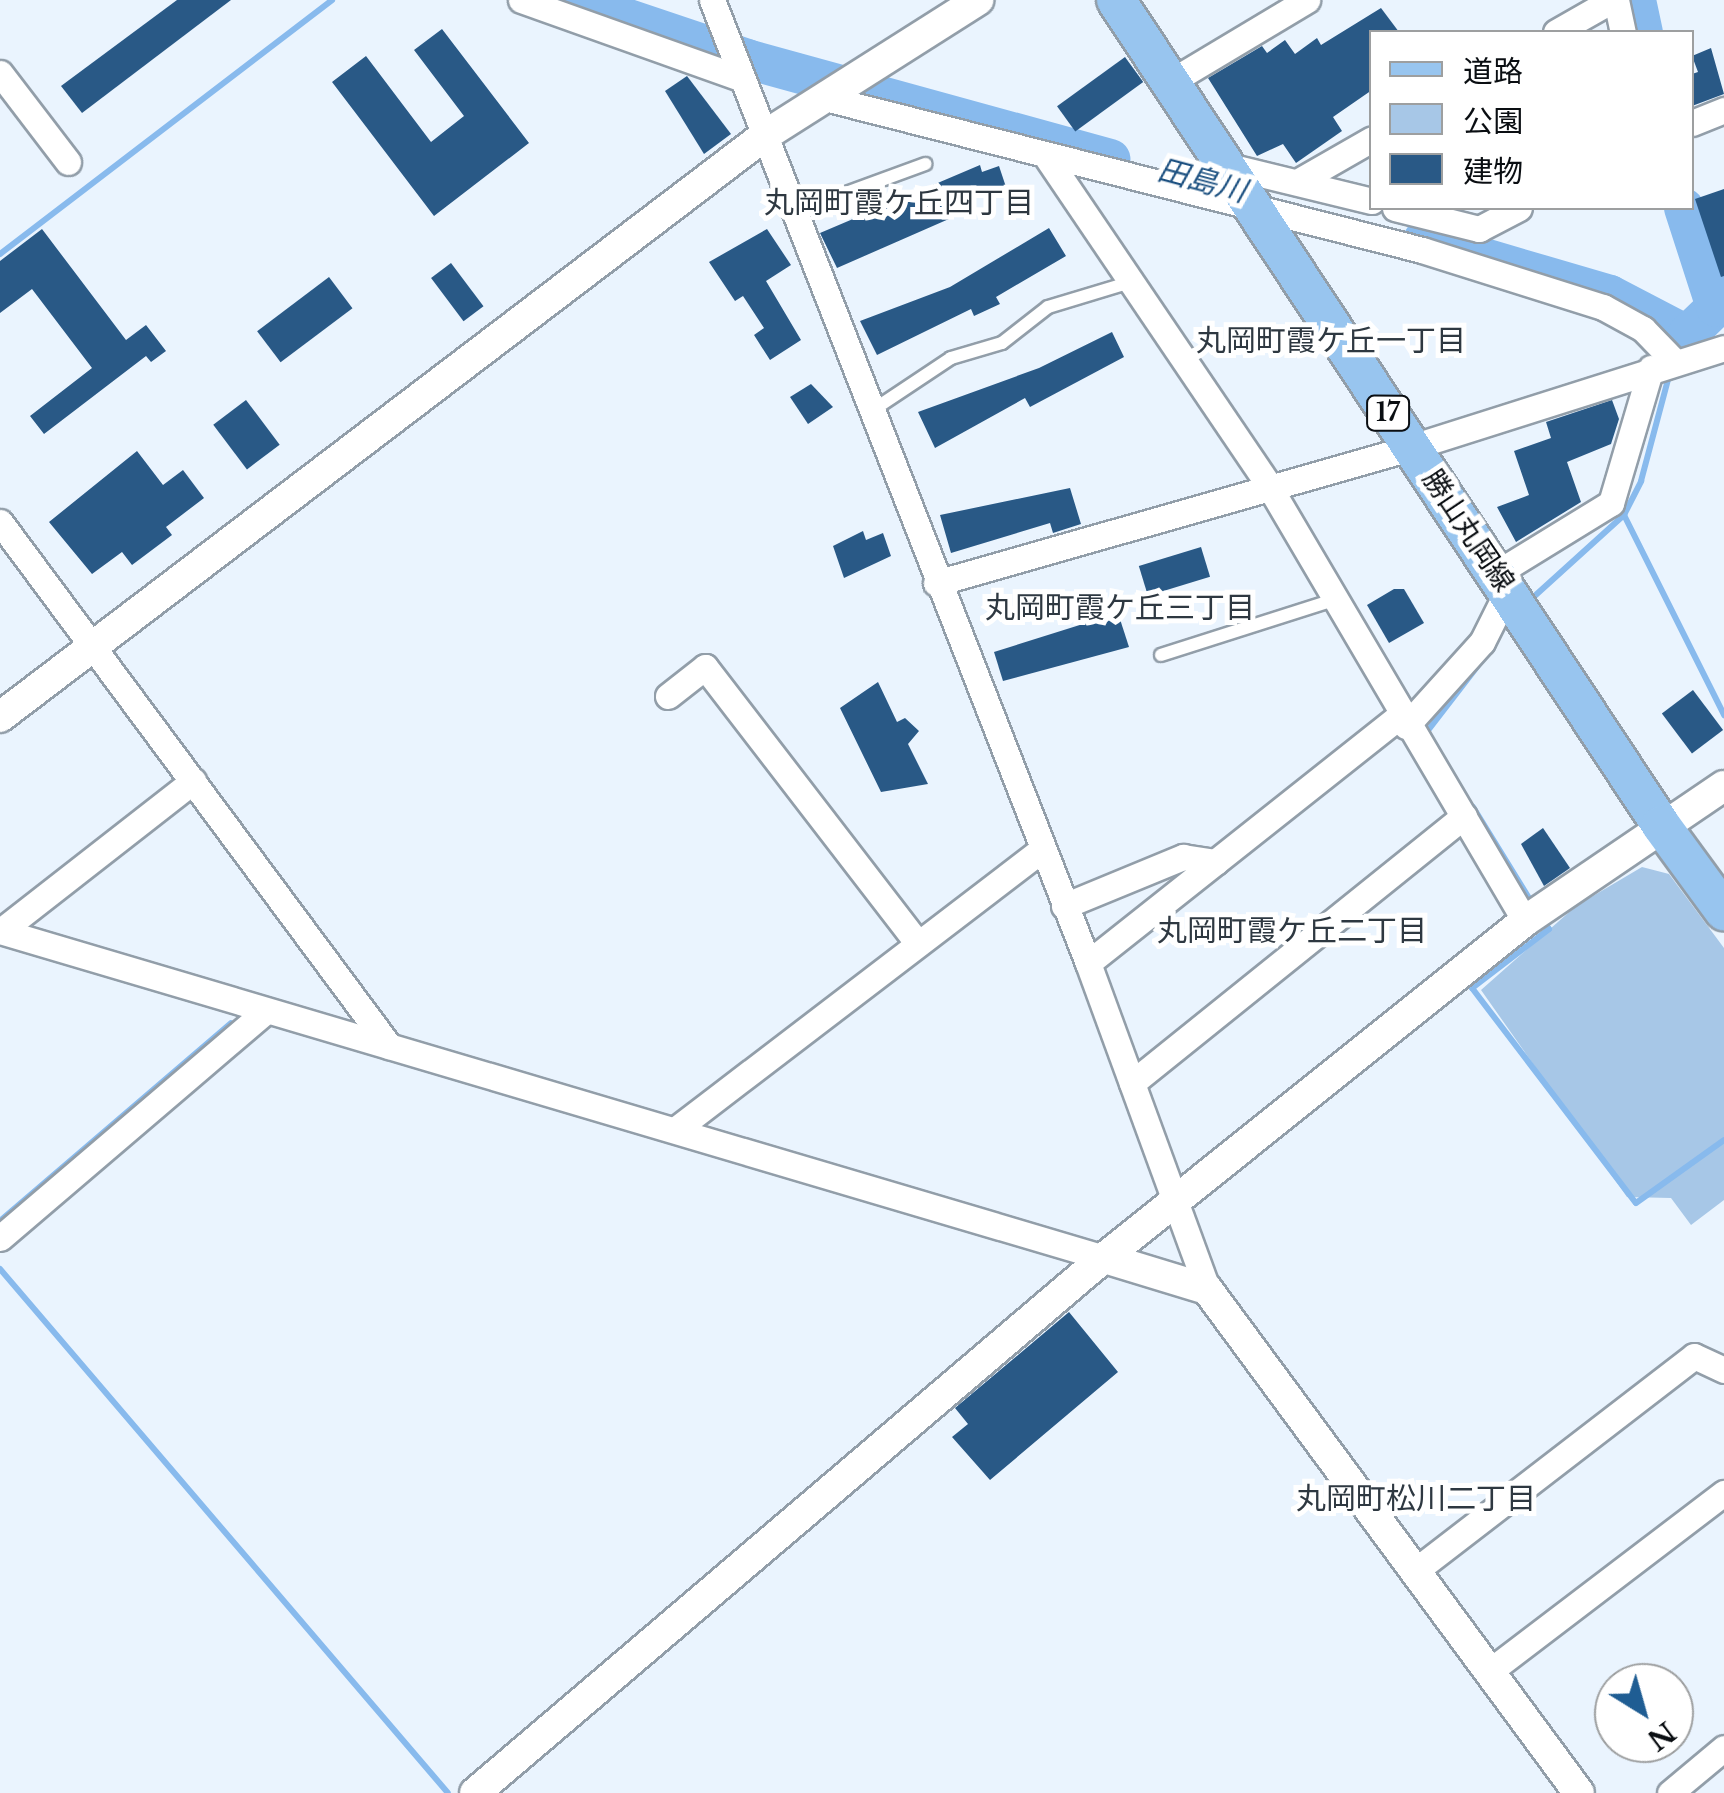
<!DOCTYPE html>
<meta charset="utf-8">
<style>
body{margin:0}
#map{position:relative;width:1724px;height:1793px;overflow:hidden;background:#eaf4fe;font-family:"Libre Baskerville","Noto Sans JP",serif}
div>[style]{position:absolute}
.green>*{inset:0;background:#a7c7e7}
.stream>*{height:6px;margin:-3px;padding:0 3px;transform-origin:3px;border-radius:3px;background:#88baed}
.river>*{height:40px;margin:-20px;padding:0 20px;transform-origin:20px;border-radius:20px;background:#88baed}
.building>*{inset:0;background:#295986;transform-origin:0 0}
.roads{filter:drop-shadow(2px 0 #929ea9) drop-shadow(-2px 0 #929ea9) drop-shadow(0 2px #929ea9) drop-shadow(0 -2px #929ea9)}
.service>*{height:12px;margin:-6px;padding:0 6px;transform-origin:6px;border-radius:6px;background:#fff}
.minor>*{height:25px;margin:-12.5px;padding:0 12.5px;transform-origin:12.5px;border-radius:12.5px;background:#fff}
.tertiary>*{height:30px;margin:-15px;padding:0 15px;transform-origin:15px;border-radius:15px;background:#fff}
.primary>*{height:38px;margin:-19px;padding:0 19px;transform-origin:19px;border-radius:19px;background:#98c5ef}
span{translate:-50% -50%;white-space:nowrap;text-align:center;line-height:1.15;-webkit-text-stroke:10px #fff;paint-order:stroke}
.shield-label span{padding:2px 8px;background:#fff;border:2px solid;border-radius:8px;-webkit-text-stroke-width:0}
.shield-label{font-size:25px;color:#0a0e12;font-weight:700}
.street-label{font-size:28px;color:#0a0e12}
.water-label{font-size:30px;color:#1d5181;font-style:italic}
.neighbourhood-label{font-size:30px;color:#2e3841}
.legend{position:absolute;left:1369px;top:30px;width:325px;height:180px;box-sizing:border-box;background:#fff;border:2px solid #9d9fa0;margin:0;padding:12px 18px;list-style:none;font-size:30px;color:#0a0e12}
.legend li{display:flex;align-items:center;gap:20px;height:50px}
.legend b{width:50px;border:2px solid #9d9fa0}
.north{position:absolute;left:1594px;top:1663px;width:100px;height:100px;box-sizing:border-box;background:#fff;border:2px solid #9d9fa0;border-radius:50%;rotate:143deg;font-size:28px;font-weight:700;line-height:40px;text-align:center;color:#0a0e12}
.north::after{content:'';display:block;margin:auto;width:35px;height:45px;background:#1f5d93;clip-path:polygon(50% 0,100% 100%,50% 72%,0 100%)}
</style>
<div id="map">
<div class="green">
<i style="clip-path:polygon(1642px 867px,1669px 874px,1724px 948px,1724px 1200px,1691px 1225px,1671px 1198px,1627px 1197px,1481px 990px,1576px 906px)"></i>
</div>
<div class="stream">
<i style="left:0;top:254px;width:418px;rotate:-37.4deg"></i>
<i style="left:1678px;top:355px;width:22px;rotate:-66deg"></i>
<i style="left:1624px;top:515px;width:224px;rotate:63.4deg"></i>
<i style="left:1528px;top:602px;width:130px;rotate:-42.2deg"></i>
<i style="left:1624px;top:515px;width:38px;rotate:-63deg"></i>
<i style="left:1641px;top:481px;width:109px;rotate:-75.1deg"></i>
<i style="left:1426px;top:733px;width:98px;rotate:-52.4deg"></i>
<i style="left:1473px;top:807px;width:113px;rotate:58.4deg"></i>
<i style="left:1542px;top:918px;width:13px;rotate:58deg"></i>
<i style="left:1549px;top:929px;width:97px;rotate:142.5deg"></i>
<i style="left:1472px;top:988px;width:270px;rotate:52.7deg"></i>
<i style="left:1636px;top:1203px;width:108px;rotate:-35.6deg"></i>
<i style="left:0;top:1221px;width:304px;rotate:-40.6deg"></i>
<i style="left:0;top:1269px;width:689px;rotate:49.47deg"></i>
</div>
<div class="river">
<i style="left:572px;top:0;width:185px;rotate:18.6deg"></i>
<i style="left:747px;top:59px;width:377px;rotate:15.4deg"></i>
<i style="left:1636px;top:0;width:33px;rotate:78deg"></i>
<i style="left:1423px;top:240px;width:195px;rotate:16.4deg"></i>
<i style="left:1610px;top:295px;width:87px;rotate:27.5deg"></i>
<i style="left:1687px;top:335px;width:40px;rotate:-44deg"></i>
<i style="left:1716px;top:307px;width:104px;rotate:-107.9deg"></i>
</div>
<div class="building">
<i style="clip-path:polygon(177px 0,231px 0,82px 113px,61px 86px)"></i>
<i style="clip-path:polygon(1381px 8px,1399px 32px,1372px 32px,1372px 90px,1333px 117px,1342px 131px,1296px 163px,1283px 144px,1257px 156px,1208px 78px,1262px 46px,1267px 53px,1285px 40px,1295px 54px,1317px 38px,1321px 45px)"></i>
<i style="clip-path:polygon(442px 29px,529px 143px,434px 216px,332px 82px,366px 56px,431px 142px,464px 116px,414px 50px)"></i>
<i style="clip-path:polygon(1711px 48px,1724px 94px,1692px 106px,1692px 74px,1698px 72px,1692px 56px)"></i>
<i style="left:1125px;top:57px;width:31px;height:84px;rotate:54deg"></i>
<i style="clip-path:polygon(687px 76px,731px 134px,704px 154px,665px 91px)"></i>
<i style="clip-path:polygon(980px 165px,982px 172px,999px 166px,1006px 187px,953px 205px,958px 215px,837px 268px,820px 233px)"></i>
<i style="clip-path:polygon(1724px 189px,1724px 276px,1721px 277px,1695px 199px)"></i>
<i style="clip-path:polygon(1049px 228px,1066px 256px,996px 297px,1000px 304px,974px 316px,971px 309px,877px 355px,860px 321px,950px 287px)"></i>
<i style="clip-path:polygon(42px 229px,126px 340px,146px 325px,166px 351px,151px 362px,146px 356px,44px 434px,30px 416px,92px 368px,32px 289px,0 313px,0 261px)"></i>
<i style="clip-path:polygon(767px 229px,791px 265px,766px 281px,801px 340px,770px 360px,754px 335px,764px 328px,743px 296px,735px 301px,709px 262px)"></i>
<i style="left:451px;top:263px;width:54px;height:25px;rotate:53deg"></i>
<i style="left:329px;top:277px;width:39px;height:90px;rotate:53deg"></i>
<i style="clip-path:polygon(1112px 332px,1124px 357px,1030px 407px,1025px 398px,935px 448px,918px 412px,1039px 368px)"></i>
<i style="clip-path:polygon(811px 384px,833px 407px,808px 424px,790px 397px)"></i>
<i style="left:246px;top:400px;width:56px;height:41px;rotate:53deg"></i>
<i style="clip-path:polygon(1612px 400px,1619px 419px,1611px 444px,1567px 462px,1581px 502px,1516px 542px,1497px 507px,1529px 495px,1514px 451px,1551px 438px,1546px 422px)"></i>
<i style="clip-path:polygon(137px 451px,163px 485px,183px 470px,204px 498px,166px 527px,172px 535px,132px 565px,122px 552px,92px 574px,49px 522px)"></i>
<i style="clip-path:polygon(1070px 488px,1081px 524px,1053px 533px,1050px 523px,951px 553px,940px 515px)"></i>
<i style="clip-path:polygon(863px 531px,866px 540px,883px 533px,891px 556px,844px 578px,833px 546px)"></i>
<i style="left:1201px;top:547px;width:31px;height:65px;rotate:73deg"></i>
<i style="clip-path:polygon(1394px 589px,1404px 589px,1424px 623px,1389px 643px,1367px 605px)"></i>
<i style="clip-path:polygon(1118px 613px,1129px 647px,1003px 681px,994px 652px)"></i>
<i style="clip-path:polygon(878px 682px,897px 722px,905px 718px,919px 731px,908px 744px,928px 784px,881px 792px,840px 708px)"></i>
<i style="left:1693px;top:690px;width:50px;height:39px;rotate:53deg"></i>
<i style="clip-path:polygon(1543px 828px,1570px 868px,1544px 886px,1521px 844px)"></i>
<i style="clip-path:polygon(1069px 1312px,1118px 1372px,990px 1480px,952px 1437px,968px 1424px,955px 1408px)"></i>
</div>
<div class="roads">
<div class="service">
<i style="left:794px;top:212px;width:140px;rotate:-20.1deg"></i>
<i style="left:870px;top:412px;width:97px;rotate:-33.7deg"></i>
<i style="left:951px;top:358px;width:53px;rotate:-16.4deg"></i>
<i style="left:1002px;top:343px;width:58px;rotate:-38deg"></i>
<i style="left:1048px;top:307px;width:87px;rotate:-16.8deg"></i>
<i style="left:1161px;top:655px;width:185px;rotate:-17.7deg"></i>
</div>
<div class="minor">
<i style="left:521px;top:0;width:232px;rotate:19.6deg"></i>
<i style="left:712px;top:0;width:1034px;rotate:68.67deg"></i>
<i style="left:1088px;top:963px;width:347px;rotate:69.9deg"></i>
<i style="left:1616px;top:0;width:33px;rotate:78deg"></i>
<i style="left:1556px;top:32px;width:64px;rotate:-29.7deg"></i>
<i style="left:0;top:73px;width:112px;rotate:52.6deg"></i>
<i style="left:1170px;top:82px;width:160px;rotate:-30.9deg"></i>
<i style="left:825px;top:98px;width:616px;rotate:14.28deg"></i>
<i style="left:1422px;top:250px;width:190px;rotate:17.5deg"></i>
<i style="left:1603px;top:307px;width:46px;rotate:28.8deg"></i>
<i style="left:1643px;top:329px;width:45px;rotate:45.9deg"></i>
<i style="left:1692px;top:123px;width:35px;rotate:-22deg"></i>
<i style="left:1048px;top:159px;width:395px;rotate:55.9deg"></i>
<i style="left:1269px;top:486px;width:505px;rotate:59.52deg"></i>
<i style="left:1224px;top:165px;width:152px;rotate:13.7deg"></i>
<i style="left:1297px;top:182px;width:86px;rotate:-29.8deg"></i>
<i style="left:1395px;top:208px;width:87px;rotate:14deg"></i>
<i style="left:1479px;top:229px;width:45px;rotate:-27.7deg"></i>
<i style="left:0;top:522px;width:653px;rotate:53.41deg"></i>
<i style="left:1497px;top:573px;width:134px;rotate:-31.6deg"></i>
<i style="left:1611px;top:503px;width:141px;rotate:-73.5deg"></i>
<i style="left:936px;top:583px;width:495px;rotate:-15.9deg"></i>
<i style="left:1412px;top:447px;width:327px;rotate:-17.6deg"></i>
<i style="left:668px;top:696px;width:47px;rotate:-38.1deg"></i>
<i style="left:705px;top:667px;width:349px;rotate:52.4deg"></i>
<i style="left:1406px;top:726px;width:113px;rotate:-47.9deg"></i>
<i style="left:1482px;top:642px;width:58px;rotate:-63.4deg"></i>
<i style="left:1064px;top:906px;width:129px;rotate:-22.4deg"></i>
<i style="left:1183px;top:857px;width:33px;rotate:9deg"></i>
<i style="left:0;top:931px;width:1156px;rotate:16.49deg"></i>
<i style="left:1px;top:931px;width:244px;rotate:-38deg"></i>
<i style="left:1088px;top:963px;width:399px;rotate:-38.4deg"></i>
<i style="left:1132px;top:1083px;width:426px;rotate:-38.8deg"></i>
<i style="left:675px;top:1130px;width:461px;rotate:-37.4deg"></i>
<i style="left:0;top:1238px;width:350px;rotate:-40.5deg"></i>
<i style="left:1415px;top:1571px;width:352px;rotate:-37.6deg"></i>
<i style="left:1694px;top:1356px;width:33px;rotate:25deg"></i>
<i style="left:1490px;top:1671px;width:294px;rotate:-37.3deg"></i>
<i style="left:1670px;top:1793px;width:70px;rotate:-39.8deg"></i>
</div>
<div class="tertiary">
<i style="left:0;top:717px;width:960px;rotate:-37.25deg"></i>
<i style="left:764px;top:136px;width:254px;rotate:-32.4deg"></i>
<i style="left:1108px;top:1259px;width:103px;rotate:16.9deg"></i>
<i style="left:1207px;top:1289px;width:626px;rotate:53.57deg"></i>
<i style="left:475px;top:1793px;width:807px;rotate:-40.42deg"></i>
<i style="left:1089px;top:1270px;width:558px;rotate:-38.68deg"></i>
<i style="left:1525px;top:921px;width:240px;rotate:-34.2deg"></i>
</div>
<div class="primary">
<i style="left:1116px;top:0;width:989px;rotate:56.55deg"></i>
<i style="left:1661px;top:825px;width:107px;rotate:53.8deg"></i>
</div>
</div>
<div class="shield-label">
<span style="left:1388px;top:413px">17</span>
</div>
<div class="street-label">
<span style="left:1468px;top:531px;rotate:56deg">勝山丸岡線</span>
</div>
<div class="water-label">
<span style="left:1202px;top:181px;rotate:15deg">田島川</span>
</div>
<div class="neighbourhood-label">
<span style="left:899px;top:203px">丸岡町霞ケ丘四丁目</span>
<span style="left:1331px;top:341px">丸岡町霞ケ丘一丁目</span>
<span style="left:1120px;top:608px">丸岡町霞ケ丘三丁目</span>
<span style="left:1292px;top:931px">丸岡町霞ケ丘二丁目</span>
<span style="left:1416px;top:1499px">丸岡町松川二丁目</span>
</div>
<ul class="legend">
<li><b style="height:12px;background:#98c5ef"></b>道路</li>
<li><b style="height:28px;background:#a7c7e7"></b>公園</li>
<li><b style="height:28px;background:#295986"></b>建物</li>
</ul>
<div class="north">N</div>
</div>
